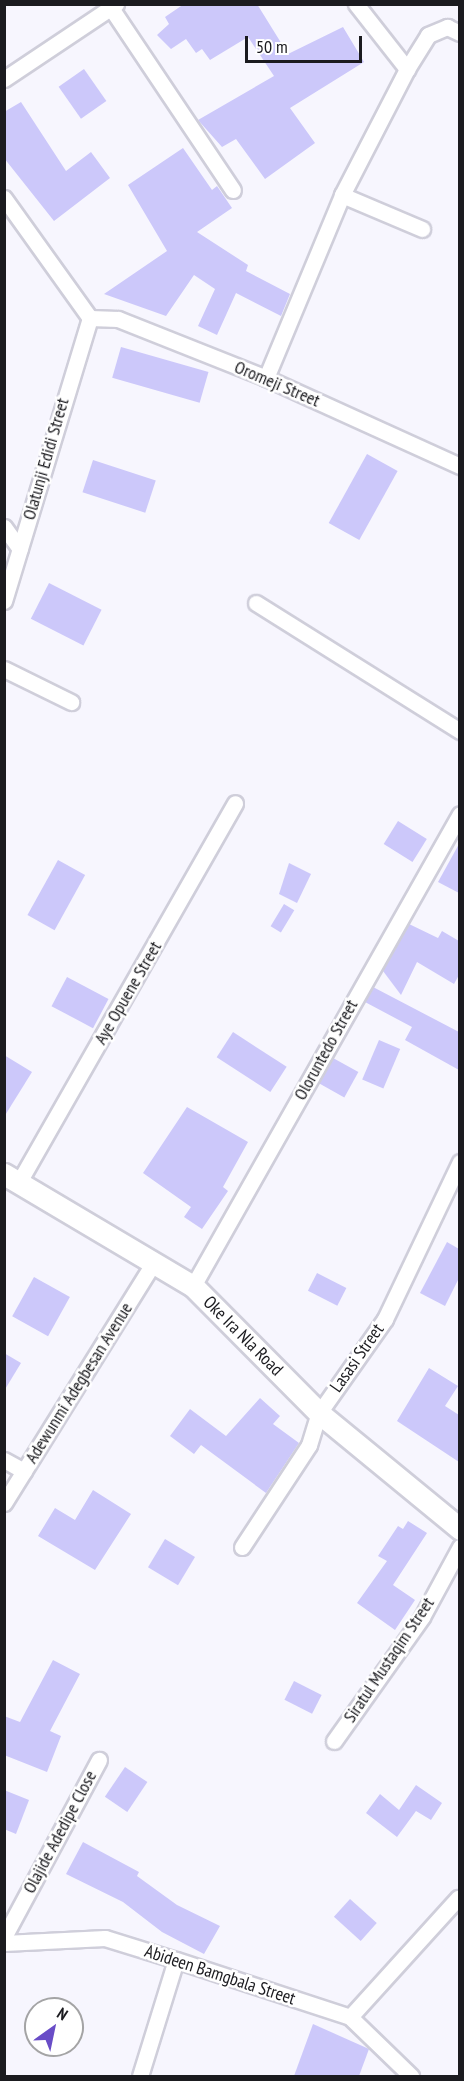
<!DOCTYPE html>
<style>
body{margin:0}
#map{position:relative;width:464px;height:2081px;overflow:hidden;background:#f7f6fe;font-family:"PT Sans Narrow",sans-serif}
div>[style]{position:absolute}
.building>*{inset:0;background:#ccc8fa;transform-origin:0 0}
.roads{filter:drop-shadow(2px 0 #cfceda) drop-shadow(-2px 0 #cfceda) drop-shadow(0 2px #cfceda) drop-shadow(0 -2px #cfceda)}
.street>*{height:15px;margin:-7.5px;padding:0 7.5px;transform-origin:7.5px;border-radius:7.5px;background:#fff}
.secondary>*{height:21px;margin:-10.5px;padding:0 10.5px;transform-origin:10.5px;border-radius:10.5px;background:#fff}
span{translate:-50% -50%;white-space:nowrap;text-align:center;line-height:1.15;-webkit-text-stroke:5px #fff;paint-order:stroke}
.street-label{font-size:18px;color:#1b1b1f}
.frame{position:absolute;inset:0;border:6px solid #1b1b1f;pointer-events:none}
.north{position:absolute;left:24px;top:1997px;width:60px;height:60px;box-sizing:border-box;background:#fff;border:2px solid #a4a4a5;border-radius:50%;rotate:33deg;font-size:16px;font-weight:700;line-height:24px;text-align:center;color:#1b1b1f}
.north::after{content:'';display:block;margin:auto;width:21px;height:27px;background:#694dc7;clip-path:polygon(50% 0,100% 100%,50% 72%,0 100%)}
.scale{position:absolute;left:245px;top:36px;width:117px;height:27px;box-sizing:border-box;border:3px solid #1b1b1f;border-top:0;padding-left:8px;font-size:18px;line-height:21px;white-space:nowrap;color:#1b1b1f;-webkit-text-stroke:4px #fff;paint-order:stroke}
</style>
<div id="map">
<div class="building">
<i style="clip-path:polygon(184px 4px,257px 4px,288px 54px,343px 27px,364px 62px,290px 108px,315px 143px,265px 179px,236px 139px,222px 147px,198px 120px,274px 76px,248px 37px,210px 60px,202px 49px,196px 53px,186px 39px,171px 49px,157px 35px,169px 24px,165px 17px)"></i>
<i style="left:84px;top:69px;width:39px;height:31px;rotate:55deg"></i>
<i style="clip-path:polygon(21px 102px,66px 171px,91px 152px,110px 178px,54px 221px,4px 158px,4px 112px)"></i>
<i style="clip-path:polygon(183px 148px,212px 190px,217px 186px,232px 208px,197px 232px,248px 265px,246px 271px,290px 294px,281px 316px,236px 293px,217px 335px,198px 326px,215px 289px,194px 275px,166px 316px,104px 294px,167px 251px,128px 185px)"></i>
<i style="left:121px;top:347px;width:91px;height:32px;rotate:16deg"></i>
<i style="left:367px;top:454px;width:35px;height:79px;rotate:29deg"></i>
<i style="left:93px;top:460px;width:66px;height:34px;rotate:18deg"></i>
<i style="left:49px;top:583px;width:59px;height:40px;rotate:27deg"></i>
<i style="left:398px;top:821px;width:34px;height:27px;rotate:32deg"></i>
<i style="clip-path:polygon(459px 844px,459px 893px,438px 882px)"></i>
<i style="left:58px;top:860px;width:31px;height:63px;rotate:29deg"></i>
<i style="clip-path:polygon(289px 863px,311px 874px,297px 903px,279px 894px)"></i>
<i style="left:284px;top:904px;width:12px;height:26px;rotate:31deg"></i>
<i style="clip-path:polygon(409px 924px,438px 938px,442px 931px,459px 941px,459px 975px,454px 984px,417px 962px,401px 995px,383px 971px)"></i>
<i style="left:67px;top:977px;width:47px;height:33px;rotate:28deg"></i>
<i style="clip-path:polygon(373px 987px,459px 1032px,459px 1070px,405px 1040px,412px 1027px,365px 1002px)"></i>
<i style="left:233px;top:1032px;width:64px;height:30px;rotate:33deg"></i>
<i style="left:379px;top:1040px;width:23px;height:43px;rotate:23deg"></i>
<i style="clip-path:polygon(4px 1055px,32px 1072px,4px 1117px)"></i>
<i style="left:333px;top:1058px;width:29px;height:29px;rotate:29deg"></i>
<i style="clip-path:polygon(187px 1107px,248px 1142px,223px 1187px,228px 1191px,202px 1229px,184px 1217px,191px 1207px,143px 1173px)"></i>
<i style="clip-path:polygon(447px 1242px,459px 1249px,459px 1278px,445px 1306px,420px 1293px)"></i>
<i style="left:317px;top:1273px;width:33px;height:20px;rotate:27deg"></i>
<i style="left:34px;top:1277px;width:41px;height:45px;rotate:29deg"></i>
<i style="clip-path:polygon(4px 1353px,21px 1363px,4px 1391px)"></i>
<i style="clip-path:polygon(429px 1368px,458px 1386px,445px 1406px,459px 1415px,459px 1462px,397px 1421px)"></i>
<i style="clip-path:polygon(260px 1398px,280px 1416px,273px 1424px,299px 1443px,266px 1493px,201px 1445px,194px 1454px,170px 1436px,190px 1409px,226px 1436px)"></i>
<i style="clip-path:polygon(93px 1490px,131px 1514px,95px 1570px,38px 1536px,55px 1508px,75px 1520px)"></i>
<i style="clip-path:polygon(408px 1521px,427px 1533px,393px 1585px,415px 1600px,395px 1630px,357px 1603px,387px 1561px,378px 1556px,398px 1526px,403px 1529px)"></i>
<i style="left:165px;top:1539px;width:35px;height:33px;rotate:31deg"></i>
<i style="clip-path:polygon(53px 1660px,80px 1674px,50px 1731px,61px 1736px,47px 1772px,4px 1755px,4px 1716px,20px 1722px)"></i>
<i style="left:294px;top:1681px;width:31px;height:21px;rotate:27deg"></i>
<i style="left:125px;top:1767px;width:27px;height:36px;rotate:34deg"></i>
<i style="clip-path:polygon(416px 1785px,442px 1803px,431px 1820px,416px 1811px,397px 1837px,366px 1813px,380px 1794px,399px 1810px)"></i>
<i style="clip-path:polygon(4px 1790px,29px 1800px,16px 1834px,4px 1829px)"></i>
<i style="clip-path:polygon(83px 1842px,139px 1872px,137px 1876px,177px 1905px,220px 1926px,204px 1954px,162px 1932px,123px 1902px,66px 1874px)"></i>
<i style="left:350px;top:1899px;width:36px;height:24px;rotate:42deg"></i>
<i style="clip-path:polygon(313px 2024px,369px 2049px,359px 2076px,294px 2076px)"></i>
</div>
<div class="roads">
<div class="street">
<i style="left:356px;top:4px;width:83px;rotate:51.9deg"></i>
<i style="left:111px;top:8px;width:219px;rotate:56.2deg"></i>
<i style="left:4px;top:79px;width:135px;rotate:-33.8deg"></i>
<i style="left:342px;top:195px;width:87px;rotate:23deg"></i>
<i style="left:4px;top:198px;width:148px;rotate:54.4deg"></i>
<i style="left:90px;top:318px;width:28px;rotate:2deg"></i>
<i style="left:118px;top:319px;width:159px;rotate:21.7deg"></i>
<i style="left:266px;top:378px;width:213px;rotate:24.4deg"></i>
<i style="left:266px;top:378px;width:198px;rotate:-67.4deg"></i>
<i style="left:342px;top:195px;width:142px;rotate:-62.7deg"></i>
<i style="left:407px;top:69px;width:40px;rotate:-58deg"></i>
<i style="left:428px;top:35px;width:21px;rotate:-23deg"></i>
<i style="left:447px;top:27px;width:14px;rotate:25deg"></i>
<i style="left:4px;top:527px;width:27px;rotate:54deg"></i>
<i style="left:4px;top:601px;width:296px;rotate:-73.1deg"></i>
<i style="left:256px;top:603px;width:241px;rotate:32.1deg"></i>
<i style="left:4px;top:669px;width:75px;rotate:26.2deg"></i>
<i style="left:19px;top:1182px;width:436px;rotate:-60.3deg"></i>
<i style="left:193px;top:1286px;width:542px;rotate:-60.5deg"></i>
<i style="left:4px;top:1460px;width:23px;rotate:29deg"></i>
<i style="left:4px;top:1503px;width:284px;rotate:-58.1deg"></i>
<i style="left:242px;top:1547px;width:122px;rotate:-56.7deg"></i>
<i style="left:309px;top:1445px;width:34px;rotate:-73deg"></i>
<i style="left:319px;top:1413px;width:115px;rotate:-54.9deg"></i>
<i style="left:385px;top:1319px;width:174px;rotate:-64.5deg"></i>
<i style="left:334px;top:1741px;width:152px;rotate:-54.6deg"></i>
<i style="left:422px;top:1617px;width:80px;rotate:-61.5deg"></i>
<i style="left:4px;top:1937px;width:201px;rotate:-61.8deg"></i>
<i style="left:4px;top:1943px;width:101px;rotate:-2.8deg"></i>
<i style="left:105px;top:1938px;width:74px;rotate:17.2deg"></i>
<i style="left:176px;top:1960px;width:183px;rotate:18.1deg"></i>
<i style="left:350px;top:2017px;width:85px;rotate:44deg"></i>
<i style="left:350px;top:2017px;width:161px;rotate:-47.8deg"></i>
<i style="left:140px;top:2076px;width:121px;rotate:-72.8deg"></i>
</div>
<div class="secondary">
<i style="left:4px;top:1174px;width:220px;rotate:30.7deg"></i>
<i style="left:193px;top:1286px;width:179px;rotate:45.2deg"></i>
<i style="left:319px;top:1413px;width:183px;rotate:39.4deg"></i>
</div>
</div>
<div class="street-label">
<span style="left:277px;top:384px;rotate:23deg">Oromeji Street</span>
<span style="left:46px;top:459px;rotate:-74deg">Olatunji Edidi Street</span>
<span style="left:128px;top:993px;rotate:-60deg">Aye Opuene Street</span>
<span style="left:326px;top:1050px;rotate:-61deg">Oloruntedo Street</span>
<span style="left:243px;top:1336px;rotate:45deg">Oke Ira Nla Road</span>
<span style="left:357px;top:1358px;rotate:-55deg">Lasasi Street</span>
<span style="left:79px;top:1383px;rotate:-58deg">Adewunmi Adegbesan Avenue</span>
<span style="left:389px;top:1660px;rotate:-56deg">Siratul Mustaqim Street</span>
<span style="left:60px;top:1832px;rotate:-62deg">Olajide Adedipe Close</span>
<span style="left:220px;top:1975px;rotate:18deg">Abideen Bamgbala Street</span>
</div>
<div class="frame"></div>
<div class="north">N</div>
<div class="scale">50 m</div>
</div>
